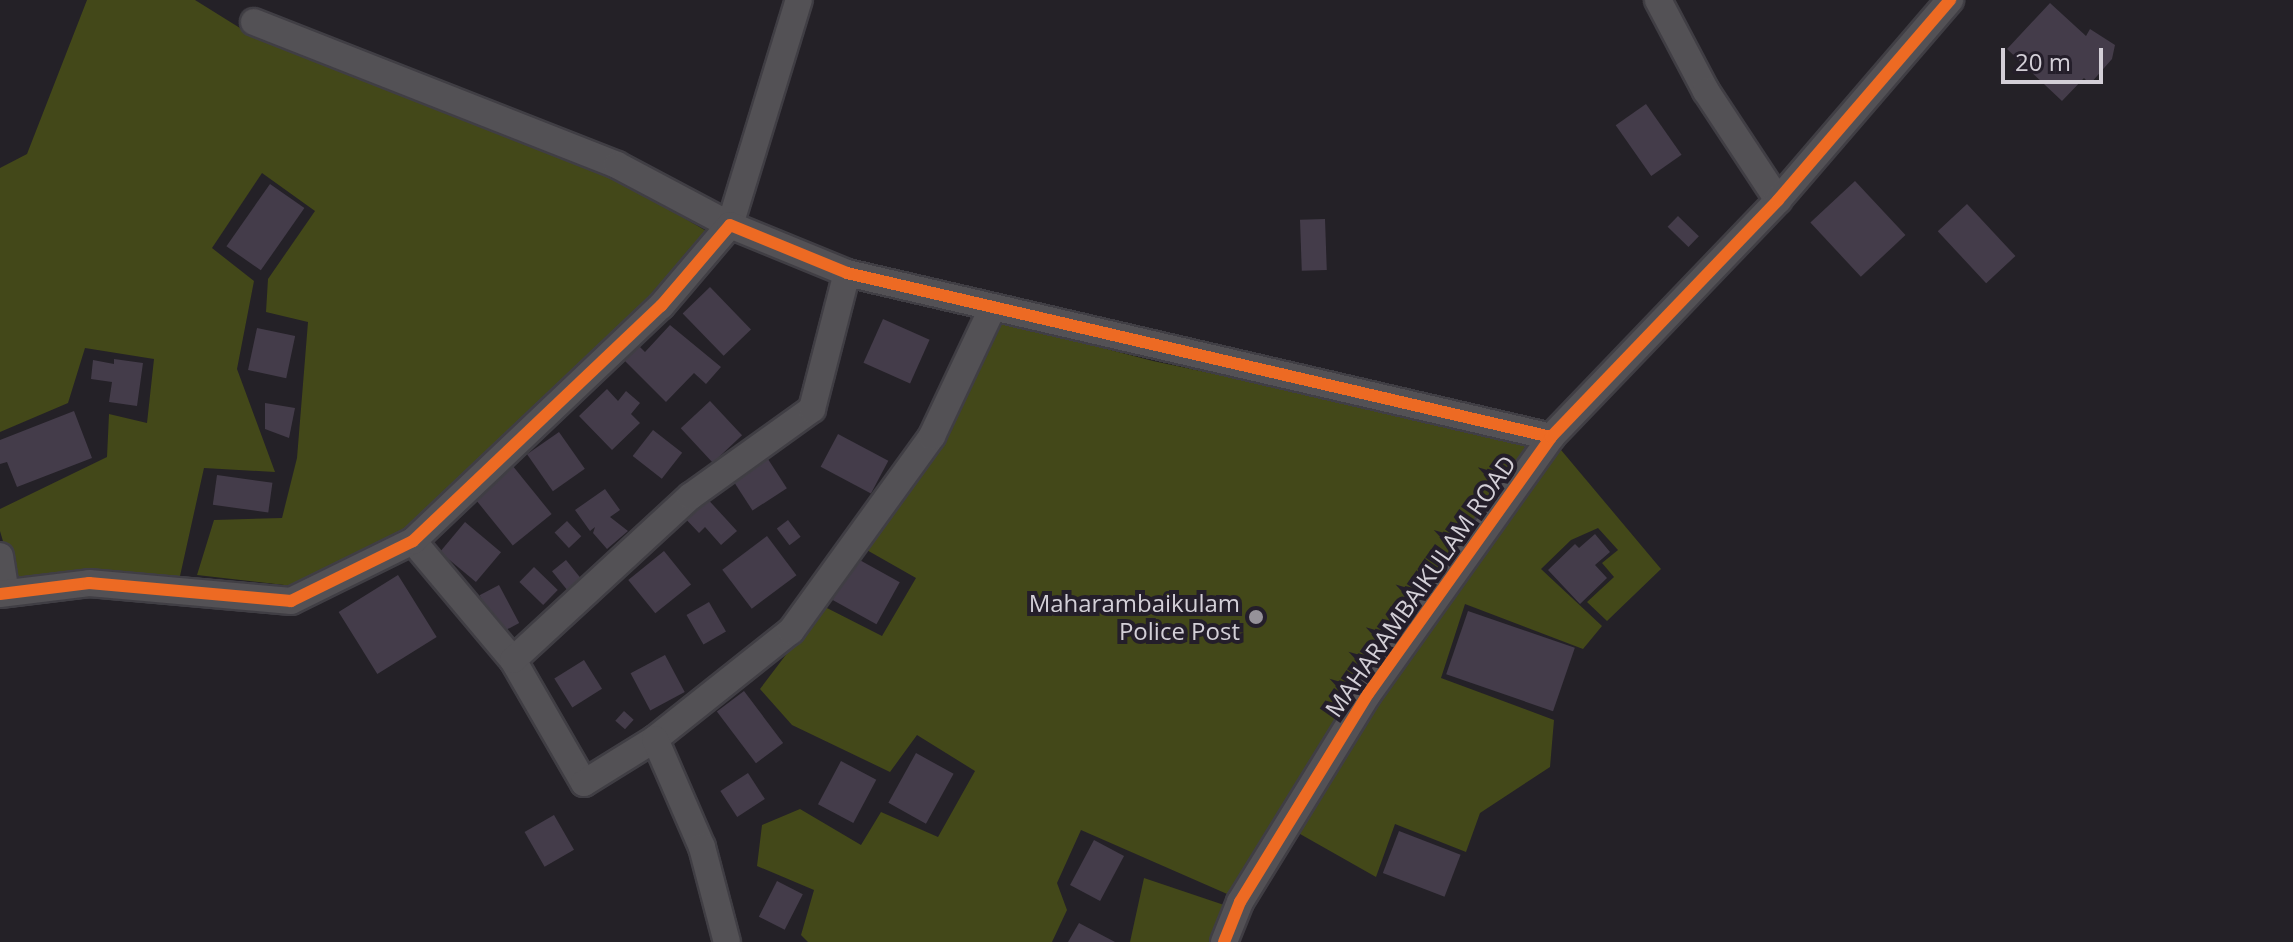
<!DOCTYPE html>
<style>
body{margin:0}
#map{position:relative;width:2293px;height:942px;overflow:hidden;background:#242127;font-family:"Open Sans",sans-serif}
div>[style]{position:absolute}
.green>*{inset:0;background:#434819}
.building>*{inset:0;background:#443c4a;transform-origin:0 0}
.roads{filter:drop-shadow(2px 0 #403e44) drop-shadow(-2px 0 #403e44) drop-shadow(0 2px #403e44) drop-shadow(0 -2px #403e44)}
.minor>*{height:26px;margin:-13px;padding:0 13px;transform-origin:13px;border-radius:13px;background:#535155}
.cycleway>*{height:12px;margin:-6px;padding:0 6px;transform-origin:6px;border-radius:6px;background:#ed6a23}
.dots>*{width:22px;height:22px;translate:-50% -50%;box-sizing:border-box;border:4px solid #241e2a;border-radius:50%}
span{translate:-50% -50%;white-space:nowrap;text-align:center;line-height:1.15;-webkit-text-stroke:8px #241e2a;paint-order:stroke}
.street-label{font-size:24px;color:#d3cfd7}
.poi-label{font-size:24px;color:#d3cfd7}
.right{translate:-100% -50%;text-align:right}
.scale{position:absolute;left:2001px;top:48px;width:102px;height:36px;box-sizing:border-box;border:4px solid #d3cfd7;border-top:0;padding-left:10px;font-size:24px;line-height:28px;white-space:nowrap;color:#d3cfd7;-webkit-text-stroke:6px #241e2a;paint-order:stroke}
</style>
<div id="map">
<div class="green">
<i style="clip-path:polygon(87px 0,195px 0,248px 33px,619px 180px,708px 232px,625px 322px,408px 532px,293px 586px,197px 575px,214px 520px,282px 518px,297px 458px,308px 322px,266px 312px,268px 279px,315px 211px,262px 173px,212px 248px,254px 281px,237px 369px,275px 472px,204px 468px,180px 576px,97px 575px,16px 586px,0 531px,0 509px,107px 457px,109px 414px,147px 423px,154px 359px,85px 348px,68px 403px,0 432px,0 168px,27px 154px)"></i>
<i style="clip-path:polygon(995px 320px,1153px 361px,1538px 442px,1234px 897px,1081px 830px,1057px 883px,1067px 910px,1052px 942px,808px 942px,801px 935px,814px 890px,757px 866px,762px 825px,800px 809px,861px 845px,881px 812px,938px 837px,975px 771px,917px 735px,890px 772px,792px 725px,760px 689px,823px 606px,882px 636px,916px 578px,865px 549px)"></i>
<i style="clip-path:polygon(1556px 444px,1661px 569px,1607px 621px,1587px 602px,1614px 577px,1602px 563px,1618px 550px,1598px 528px,1571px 540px,1541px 569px,1602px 626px,1583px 649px,1465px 604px,1441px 678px,1554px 720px,1550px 767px,1480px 813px,1466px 852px,1395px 824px,1376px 877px,1293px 830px,1373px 695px)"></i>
<i style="clip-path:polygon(1144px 878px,1230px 907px,1215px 942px,1130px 942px)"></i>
</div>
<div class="building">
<i style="clip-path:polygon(2050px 3px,2086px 36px,2090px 29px,2115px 45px,2112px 59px,2090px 84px,2084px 78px,2062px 101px,2007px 49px)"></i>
<i style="left:1646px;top:104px;width:62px;height:37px;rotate:55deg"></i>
<i style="left:1855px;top:181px;width:74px;height:61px;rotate:47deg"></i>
<i style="left:270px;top:184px;width:42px;height:76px;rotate:35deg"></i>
<i style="left:1967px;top:204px;width:71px;height:40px;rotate:47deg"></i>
<i style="left:1678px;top:216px;width:29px;height:15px;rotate:44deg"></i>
<i style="left:1325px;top:219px;width:51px;height:25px;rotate:88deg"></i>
<i style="left:710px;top:287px;width:59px;height:38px;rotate:46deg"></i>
<i style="left:883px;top:319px;width:51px;height:48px;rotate:24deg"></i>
<i style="clip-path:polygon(670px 325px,721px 367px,706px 384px,694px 373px,666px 402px,624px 360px,638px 345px,645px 352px)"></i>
<i style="left:257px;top:328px;width:39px;height:43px;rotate:12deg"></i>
<i style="clip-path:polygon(114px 359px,143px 363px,137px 406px,109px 402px,112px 382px,91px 379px,93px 360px,114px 364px)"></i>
<i style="clip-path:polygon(607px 389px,618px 401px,626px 391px,640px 403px,631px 414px,640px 423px,612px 450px,579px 416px)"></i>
<i style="left:710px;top:401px;width:47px;height:40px;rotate:47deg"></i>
<i style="clip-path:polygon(265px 403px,295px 408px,289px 438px,265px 429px)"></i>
<i style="clip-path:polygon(74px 411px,92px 458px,17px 487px,7px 462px,0 464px,0 440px)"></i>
<i style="left:653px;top:430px;width:37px;height:33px;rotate:38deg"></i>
<i style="left:559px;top:432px;width:45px;height:39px;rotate:55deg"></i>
<i style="left:838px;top:434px;width:57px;height:37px;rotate:28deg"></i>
<i style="left:764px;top:453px;width:42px;height:41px;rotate:57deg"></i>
<i style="left:512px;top:465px;width:63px;height:50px;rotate:51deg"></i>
<i style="left:217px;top:475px;width:56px;height:30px;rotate:8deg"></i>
<i style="clip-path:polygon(605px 489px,620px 510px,610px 517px,628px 531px,607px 549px,593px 533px,595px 527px,590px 531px,575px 510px)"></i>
<i style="clip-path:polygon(703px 494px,737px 531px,721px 545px,705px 527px,699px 533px,681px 514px)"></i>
<i style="left:788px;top:520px;width:21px;height:14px;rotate:53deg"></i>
<i style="left:567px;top:521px;width:21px;height:17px;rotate:47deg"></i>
<i style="left:465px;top:522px;width:47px;height:39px;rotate:40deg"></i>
<i style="clip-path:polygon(1595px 534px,1610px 552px,1595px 565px,1607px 578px,1580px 604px,1548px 570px,1575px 544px,1579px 548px)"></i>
<i style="left:767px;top:536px;width:49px;height:56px;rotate:53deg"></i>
<i style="left:664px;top:551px;width:43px;height:46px;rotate:51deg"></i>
<i style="left:856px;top:558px;width:50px;height:48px;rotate:29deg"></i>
<i style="left:566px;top:560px;width:27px;height:18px;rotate:51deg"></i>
<i style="left:534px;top:567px;width:33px;height:21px;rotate:44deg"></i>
<i style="left:398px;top:575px;width:73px;height:70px;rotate:58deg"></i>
<i style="left:499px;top:585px;width:43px;height:22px;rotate:62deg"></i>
<i style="left:709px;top:602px;width:34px;height:26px;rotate:60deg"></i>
<i style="left:1468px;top:611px;width:113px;height:67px;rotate:19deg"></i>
<i style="left:665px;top:655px;width:42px;height:39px;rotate:62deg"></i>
<i style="left:584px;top:660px;width:34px;height:35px;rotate:58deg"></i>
<i style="left:744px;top:691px;width:65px;height:34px;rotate:53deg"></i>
<i style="left:624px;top:711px;width:13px;height:13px;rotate:42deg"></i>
<i style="left:916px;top:753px;width:43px;height:57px;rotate:29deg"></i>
<i style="left:841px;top:761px;width:40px;height:49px;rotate:28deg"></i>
<i style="left:748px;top:773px;width:31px;height:33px;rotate:57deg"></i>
<i style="left:554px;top:815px;width:40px;height:34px;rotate:60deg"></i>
<i style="left:1399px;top:831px;width:66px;height:45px;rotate:21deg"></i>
<i style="left:1094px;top:840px;width:34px;height:51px;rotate:28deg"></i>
<i style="left:777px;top:881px;width:29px;height:40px;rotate:27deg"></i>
<i style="clip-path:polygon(1079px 923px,1115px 942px,1068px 942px)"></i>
</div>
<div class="roads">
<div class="minor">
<i style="left:1658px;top:0;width:103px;rotate:62.2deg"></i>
<i style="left:1706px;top:91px;width:131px;rotate:56.6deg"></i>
<i style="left:254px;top:22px;width:390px;rotate:21.5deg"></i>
<i style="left:617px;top:165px;width:128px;rotate:28deg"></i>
<i style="left:730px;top:225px;width:235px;rotate:-73deg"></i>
<i style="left:413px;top:541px;width:155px;rotate:50deg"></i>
<i style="left:513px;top:660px;width:142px;rotate:60deg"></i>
<i style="left:584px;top:783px;width:84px;rotate:-31.8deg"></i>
<i style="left:655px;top:739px;width:174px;rotate:-38.5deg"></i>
<i style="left:791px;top:631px;width:241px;rotate:-54.1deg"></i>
<i style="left:932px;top:436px;width:140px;rotate:-64.7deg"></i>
<i style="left:0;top:556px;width:36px;rotate:81deg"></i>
<i style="left:0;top:594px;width:90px;rotate:-7deg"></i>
<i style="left:89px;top:583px;width:203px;rotate:5.1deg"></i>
<i style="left:291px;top:601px;width:136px;rotate:-26.2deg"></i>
<i style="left:413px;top:541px;width:342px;rotate:-43.5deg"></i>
<i style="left:661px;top:306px;width:106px;rotate:-49.6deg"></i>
<i style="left:730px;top:225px;width:126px;rotate:22.3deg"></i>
<i style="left:847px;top:273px;width:723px;rotate:13.11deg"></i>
<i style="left:513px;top:660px;width:242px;rotate:-42.7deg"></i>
<i style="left:691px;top:496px;width:149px;rotate:-35.7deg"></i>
<i style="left:812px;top:409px;width:140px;rotate:-75.6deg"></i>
<i style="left:655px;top:739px;width:118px;rotate:66.5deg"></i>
<i style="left:702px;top:847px;width:98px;rotate:75.3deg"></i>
<i style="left:1224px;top:942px;width:43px;rotate:-68.2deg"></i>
<i style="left:1240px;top:902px;width:244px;rotate:-58.4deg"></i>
<i style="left:1368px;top:694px;width:315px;rotate:-54.5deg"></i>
<i style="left:1551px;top:437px;width:328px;rotate:-46.2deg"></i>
<i style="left:1778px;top:200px;width:264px;rotate:-49.3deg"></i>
</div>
</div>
<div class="cycleway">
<i style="left:0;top:594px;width:90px;rotate:-7deg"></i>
<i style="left:89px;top:583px;width:203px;rotate:5.1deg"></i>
<i style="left:291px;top:601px;width:136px;rotate:-26.2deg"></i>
<i style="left:413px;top:541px;width:342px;rotate:-43.5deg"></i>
<i style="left:661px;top:306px;width:106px;rotate:-49.6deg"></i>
<i style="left:730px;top:225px;width:126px;rotate:22.3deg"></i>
<i style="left:847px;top:273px;width:723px;rotate:13.11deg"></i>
<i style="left:1224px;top:942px;width:43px;rotate:-68.2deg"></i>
<i style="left:1240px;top:902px;width:244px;rotate:-58.4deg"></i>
<i style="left:1368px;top:694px;width:315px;rotate:-54.5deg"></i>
<i style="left:1551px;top:437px;width:328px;rotate:-46.2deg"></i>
<i style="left:1778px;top:200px;width:264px;rotate:-49.3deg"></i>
</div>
<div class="dots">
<i style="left:1256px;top:617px;background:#969299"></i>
</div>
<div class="street-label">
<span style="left:1420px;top:586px;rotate:-55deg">MAHARAMBAIKULAM ROAD</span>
</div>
<div class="poi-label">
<span class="right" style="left:1240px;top:617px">Maharambaikulam<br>Police Post</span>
</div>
<div class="scale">20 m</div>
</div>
